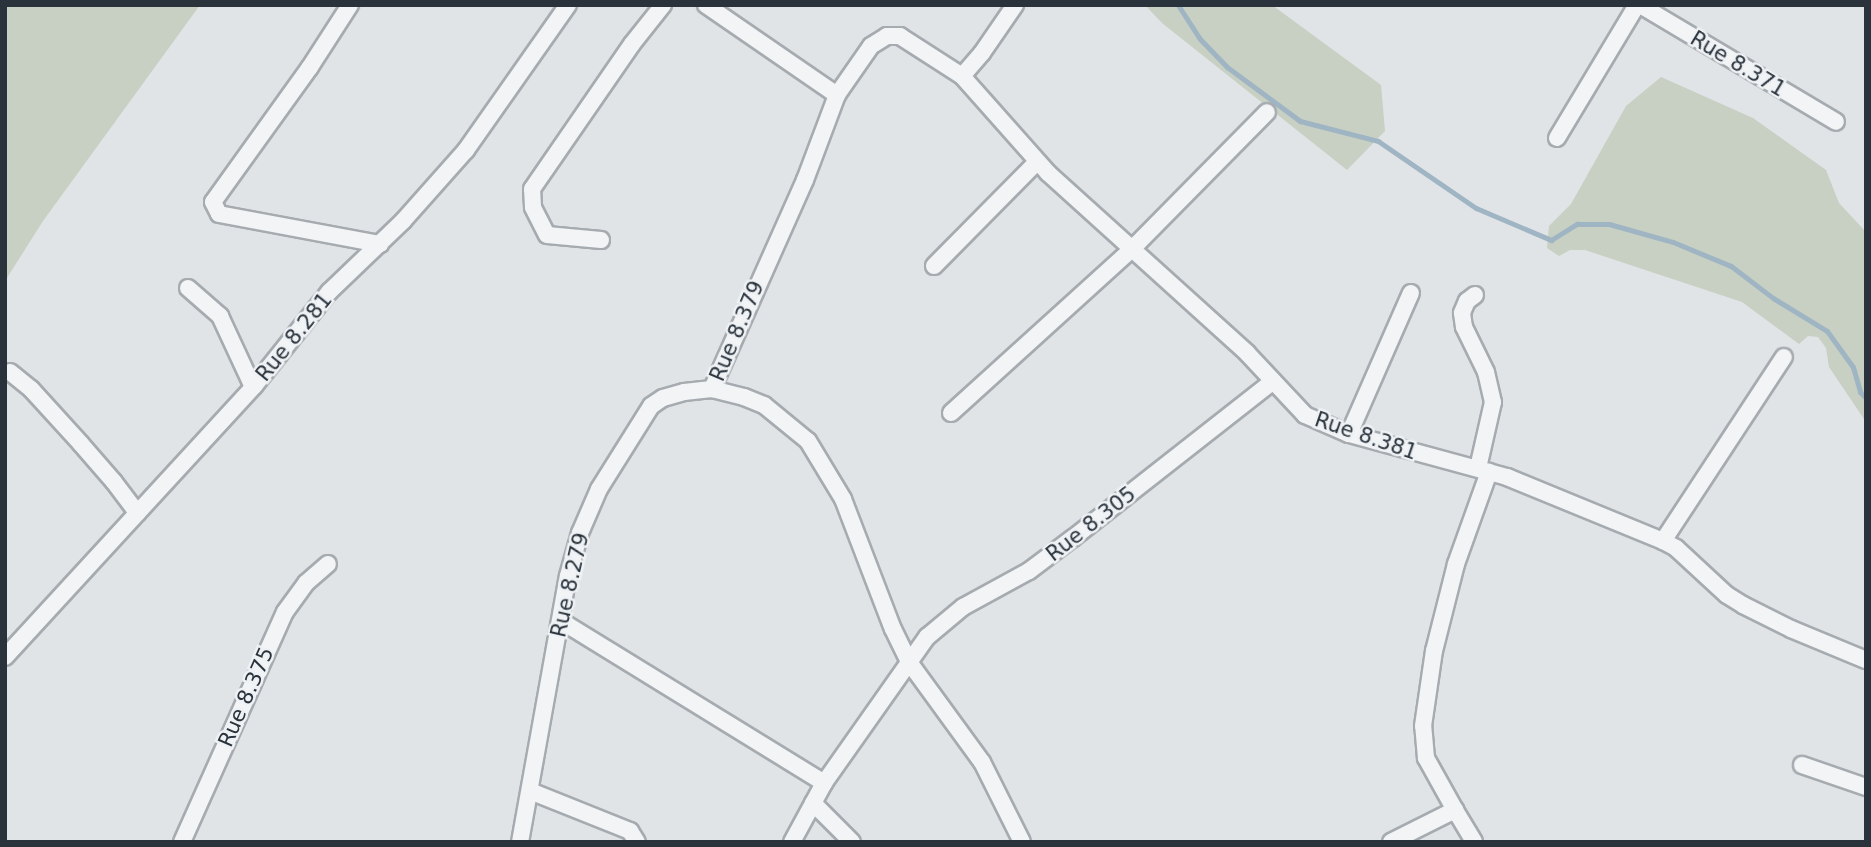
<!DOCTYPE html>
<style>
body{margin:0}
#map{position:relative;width:1871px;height:847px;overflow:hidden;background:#e0e4e7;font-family:"DejaVu Sans",sans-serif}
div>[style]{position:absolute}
.green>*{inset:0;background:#c7d0c2}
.stream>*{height:5px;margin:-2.5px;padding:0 2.5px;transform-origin:2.5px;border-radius:2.5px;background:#9fb5c3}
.roads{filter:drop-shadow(2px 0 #a6abb0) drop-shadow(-2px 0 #a6abb0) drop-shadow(0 2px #a6abb0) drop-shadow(0 -2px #a6abb0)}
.minor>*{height:16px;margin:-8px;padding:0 8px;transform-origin:8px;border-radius:8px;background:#f2f4f6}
span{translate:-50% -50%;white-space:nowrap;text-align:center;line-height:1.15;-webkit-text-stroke:5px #eff2f5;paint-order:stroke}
.street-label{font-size:21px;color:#2a333c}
.frame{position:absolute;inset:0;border:7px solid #2a333c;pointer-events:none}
</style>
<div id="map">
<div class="green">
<i style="clip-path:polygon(5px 5px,200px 5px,43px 221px,5px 281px)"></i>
<i style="clip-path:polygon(1145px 5px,1272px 5px,1381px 85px,1385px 131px,1347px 170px,1162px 23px)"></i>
<i style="clip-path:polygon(1661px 77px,1753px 118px,1826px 170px,1839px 203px,1866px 232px,1866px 422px,1829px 367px,1826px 348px,1818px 337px,1808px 336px,1799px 344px,1742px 302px,1585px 250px,1570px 250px,1559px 256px,1547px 248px,1549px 226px,1571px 204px,1626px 106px)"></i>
</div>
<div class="stream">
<i style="left:1178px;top:5px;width:40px;rotate:57.1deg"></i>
<i style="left:1200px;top:39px;width:39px;rotate:46deg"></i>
<i style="left:1227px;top:67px;width:91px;rotate:36.5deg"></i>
<i style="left:1300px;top:121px;width:81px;rotate:14.4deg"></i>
<i style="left:1378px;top:141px;width:119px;rotate:34.4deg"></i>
<i style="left:1476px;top:208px;width:82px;rotate:23.1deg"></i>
<i style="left:1551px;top:240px;width:31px;rotate:-32deg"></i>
<i style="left:1577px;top:224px;width:32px"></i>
<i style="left:1609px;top:224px;width:66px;rotate:15.7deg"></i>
<i style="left:1673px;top:242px;width:63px;rotate:22.5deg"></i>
<i style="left:1731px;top:266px;width:53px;rotate:37.3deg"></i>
<i style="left:1773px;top:298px;width:63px;rotate:31.4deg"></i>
<i style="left:1827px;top:331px;width:44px;rotate:54.2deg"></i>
<i style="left:1853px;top:367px;width:26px;rotate:74deg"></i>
<i style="left:1860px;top:392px;width:8px;rotate:45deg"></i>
</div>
<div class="roads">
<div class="minor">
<i style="left:350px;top:5px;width:74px;rotate:122.8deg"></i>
<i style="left:310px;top:67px;width:166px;rotate:125.7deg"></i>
<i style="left:213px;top:202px;width:13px;rotate:63deg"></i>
<i style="left:219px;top:214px;width:164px;rotate:10.6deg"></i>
<i style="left:706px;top:5px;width:159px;rotate:34.5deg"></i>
<i style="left:1015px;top:5px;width:58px;rotate:124.5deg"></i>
<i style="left:982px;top:53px;width:30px;rotate:131deg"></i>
<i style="left:962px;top:76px;width:130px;rotate:48.4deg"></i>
<i style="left:1048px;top:173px;width:268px;rotate:42.1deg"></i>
<i style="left:1247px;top:353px;width:85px;rotate:46.9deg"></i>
<i style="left:1305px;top:415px;width:48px;rotate:23.4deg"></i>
<i style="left:1349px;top:434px;width:164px;rotate:15.2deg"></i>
<i style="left:1507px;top:477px;width:169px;rotate:22.3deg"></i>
<i style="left:1663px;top:541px;width:15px;rotate:28deg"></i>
<i style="left:1676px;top:548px;width:69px;rotate:42.7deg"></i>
<i style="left:1727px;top:595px;width:19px;rotate:32deg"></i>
<i style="left:1743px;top:605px;width:54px;rotate:26.6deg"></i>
<i style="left:1791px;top:629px;width:81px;rotate:22.5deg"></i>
<i style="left:1640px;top:5px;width:228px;rotate:30.8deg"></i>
<i style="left:962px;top:76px;width:74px;rotate:-147.2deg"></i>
<i style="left:900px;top:36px;width:13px;rotate:180deg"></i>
<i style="left:887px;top:36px;width:19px;rotate:148deg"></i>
<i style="left:871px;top:46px;width:60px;rotate:124.8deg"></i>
<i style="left:837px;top:95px;width:91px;rotate:110.6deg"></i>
<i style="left:805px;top:180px;width:229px;rotate:114deg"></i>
<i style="left:712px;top:389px;width:33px;rotate:14deg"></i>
<i style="left:744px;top:397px;width:22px;rotate:22deg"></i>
<i style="left:764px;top:405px;width:57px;rotate:39.3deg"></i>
<i style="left:808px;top:441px;width:68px;rotate:58.9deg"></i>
<i style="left:843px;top:499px;width:139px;rotate:69deg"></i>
<i style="left:893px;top:629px;width:37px;rotate:64deg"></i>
<i style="left:909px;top:662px;width:124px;rotate:53.9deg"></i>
<i style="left:982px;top:762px;width:89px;rotate:63.4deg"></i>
<i style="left:1557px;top:138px;width:155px;rotate:-59deg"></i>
<i style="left:601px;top:240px;width:54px;rotate:-174.7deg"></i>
<i style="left:547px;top:235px;width:31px;rotate:-117deg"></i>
<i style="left:533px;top:207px;width:18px;rotate:-93deg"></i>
<i style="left:532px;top:189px;width:176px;rotate:-55.4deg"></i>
<i style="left:632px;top:44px;width:50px;rotate:-51.5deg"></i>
<i style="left:934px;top:266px;width:146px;rotate:-45.3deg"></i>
<i style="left:188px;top:288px;width:43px;rotate:41.2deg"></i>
<i style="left:220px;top:316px;width:78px;rotate:65.1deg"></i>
<i style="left:1475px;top:295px;width:10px;rotate:143deg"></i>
<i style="left:1467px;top:301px;width:13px;rotate:113deg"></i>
<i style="left:1462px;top:313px;width:14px;rotate:82deg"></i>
<i style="left:1464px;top:327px;width:50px;rotate:63.9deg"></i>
<i style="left:1486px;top:372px;width:31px;rotate:77deg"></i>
<i style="left:1493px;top:402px;width:68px;rotate:102.8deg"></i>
<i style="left:10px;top:372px;width:27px;rotate:39deg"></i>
<i style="left:31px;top:389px;width:74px;rotate:47.7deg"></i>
<i style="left:81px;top:444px;width:50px;rotate:49deg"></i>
<i style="left:114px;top:482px;width:39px;rotate:53deg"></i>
<i style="left:951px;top:413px;width:244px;rotate:-42.2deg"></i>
<i style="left:1132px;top:249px;width:192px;rotate:-45.4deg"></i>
<i style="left:1349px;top:434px;width:154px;rotate:-66.3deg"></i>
<i style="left:1663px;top:541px;width:220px;rotate:-56.7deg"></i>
<i style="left:561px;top:621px;width:309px;rotate:31.6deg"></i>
<i style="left:5px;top:657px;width:369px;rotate:-47.4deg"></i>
<i style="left:255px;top:385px;width:119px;rotate:-51.5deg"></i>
<i style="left:329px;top:292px;width:103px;rotate:-43.8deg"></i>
<i style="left:403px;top:221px;width:95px;rotate:-48.4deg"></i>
<i style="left:466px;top:150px;width:177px;rotate:-54.9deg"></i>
<i style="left:1802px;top:765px;width:68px;rotate:19deg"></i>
<i style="left:530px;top:791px;width:108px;rotate:21.8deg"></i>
<i style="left:630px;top:831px;width:13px;rotate:58deg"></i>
<i style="left:813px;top:803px;width:55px;rotate:45deg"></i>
<i style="left:1455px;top:810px;width:60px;rotate:-119.1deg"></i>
<i style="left:1426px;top:758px;width:32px;rotate:-95deg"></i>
<i style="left:1423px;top:726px;width:76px;rotate:-81.7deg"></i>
<i style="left:1434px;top:651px;width:90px;rotate:-75.8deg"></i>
<i style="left:1456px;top:564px;width:98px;rotate:-70.3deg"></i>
<i style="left:182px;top:842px;width:252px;rotate:-65.9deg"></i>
<i style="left:285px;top:612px;width:36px;rotate:-54deg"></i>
<i style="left:306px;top:583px;width:29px;rotate:-41deg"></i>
<i style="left:520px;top:842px;width:270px;rotate:-79.8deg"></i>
<i style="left:568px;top:576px;width:45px;rotate:-74.4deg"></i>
<i style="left:580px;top:533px;width:48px;rotate:-66.6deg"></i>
<i style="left:599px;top:489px;width:98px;rotate:-57.9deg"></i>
<i style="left:651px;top:406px;width:14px;rotate:-34deg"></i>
<i style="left:663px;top:398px;width:22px;rotate:-16deg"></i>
<i style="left:684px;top:392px;width:28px;rotate:-6deg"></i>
<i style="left:792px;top:842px;width:67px;rotate:-61.5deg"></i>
<i style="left:824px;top:783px;width:179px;rotate:-54.8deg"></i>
<i style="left:927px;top:637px;width:47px;rotate:-39.8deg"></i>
<i style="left:963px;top:607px;width:75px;rotate:-28.6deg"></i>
<i style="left:1029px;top:571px;width:55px;rotate:-36.9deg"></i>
<i style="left:1073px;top:538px;width:254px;rotate:-38.1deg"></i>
<i style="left:1391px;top:842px;width:72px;rotate:-26.6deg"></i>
<i style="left:1455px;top:810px;width:37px;rotate:59deg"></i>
</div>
</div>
<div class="street-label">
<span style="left:1738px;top:64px;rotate:31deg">Rue 8.371</span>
<span style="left:737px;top:331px;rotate:-67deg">Rue 8.379</span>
<span style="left:294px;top:337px;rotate:-51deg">Rue 8.281</span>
<span style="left:1366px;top:436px;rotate:19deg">Rue 8.381</span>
<span style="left:1091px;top:524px;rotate:-38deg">Rue 8.305</span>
<span style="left:570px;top:585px;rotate:-77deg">Rue 8.279</span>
<span style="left:246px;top:697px;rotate:-66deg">Rue 8.375</span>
</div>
<div class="frame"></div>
</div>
